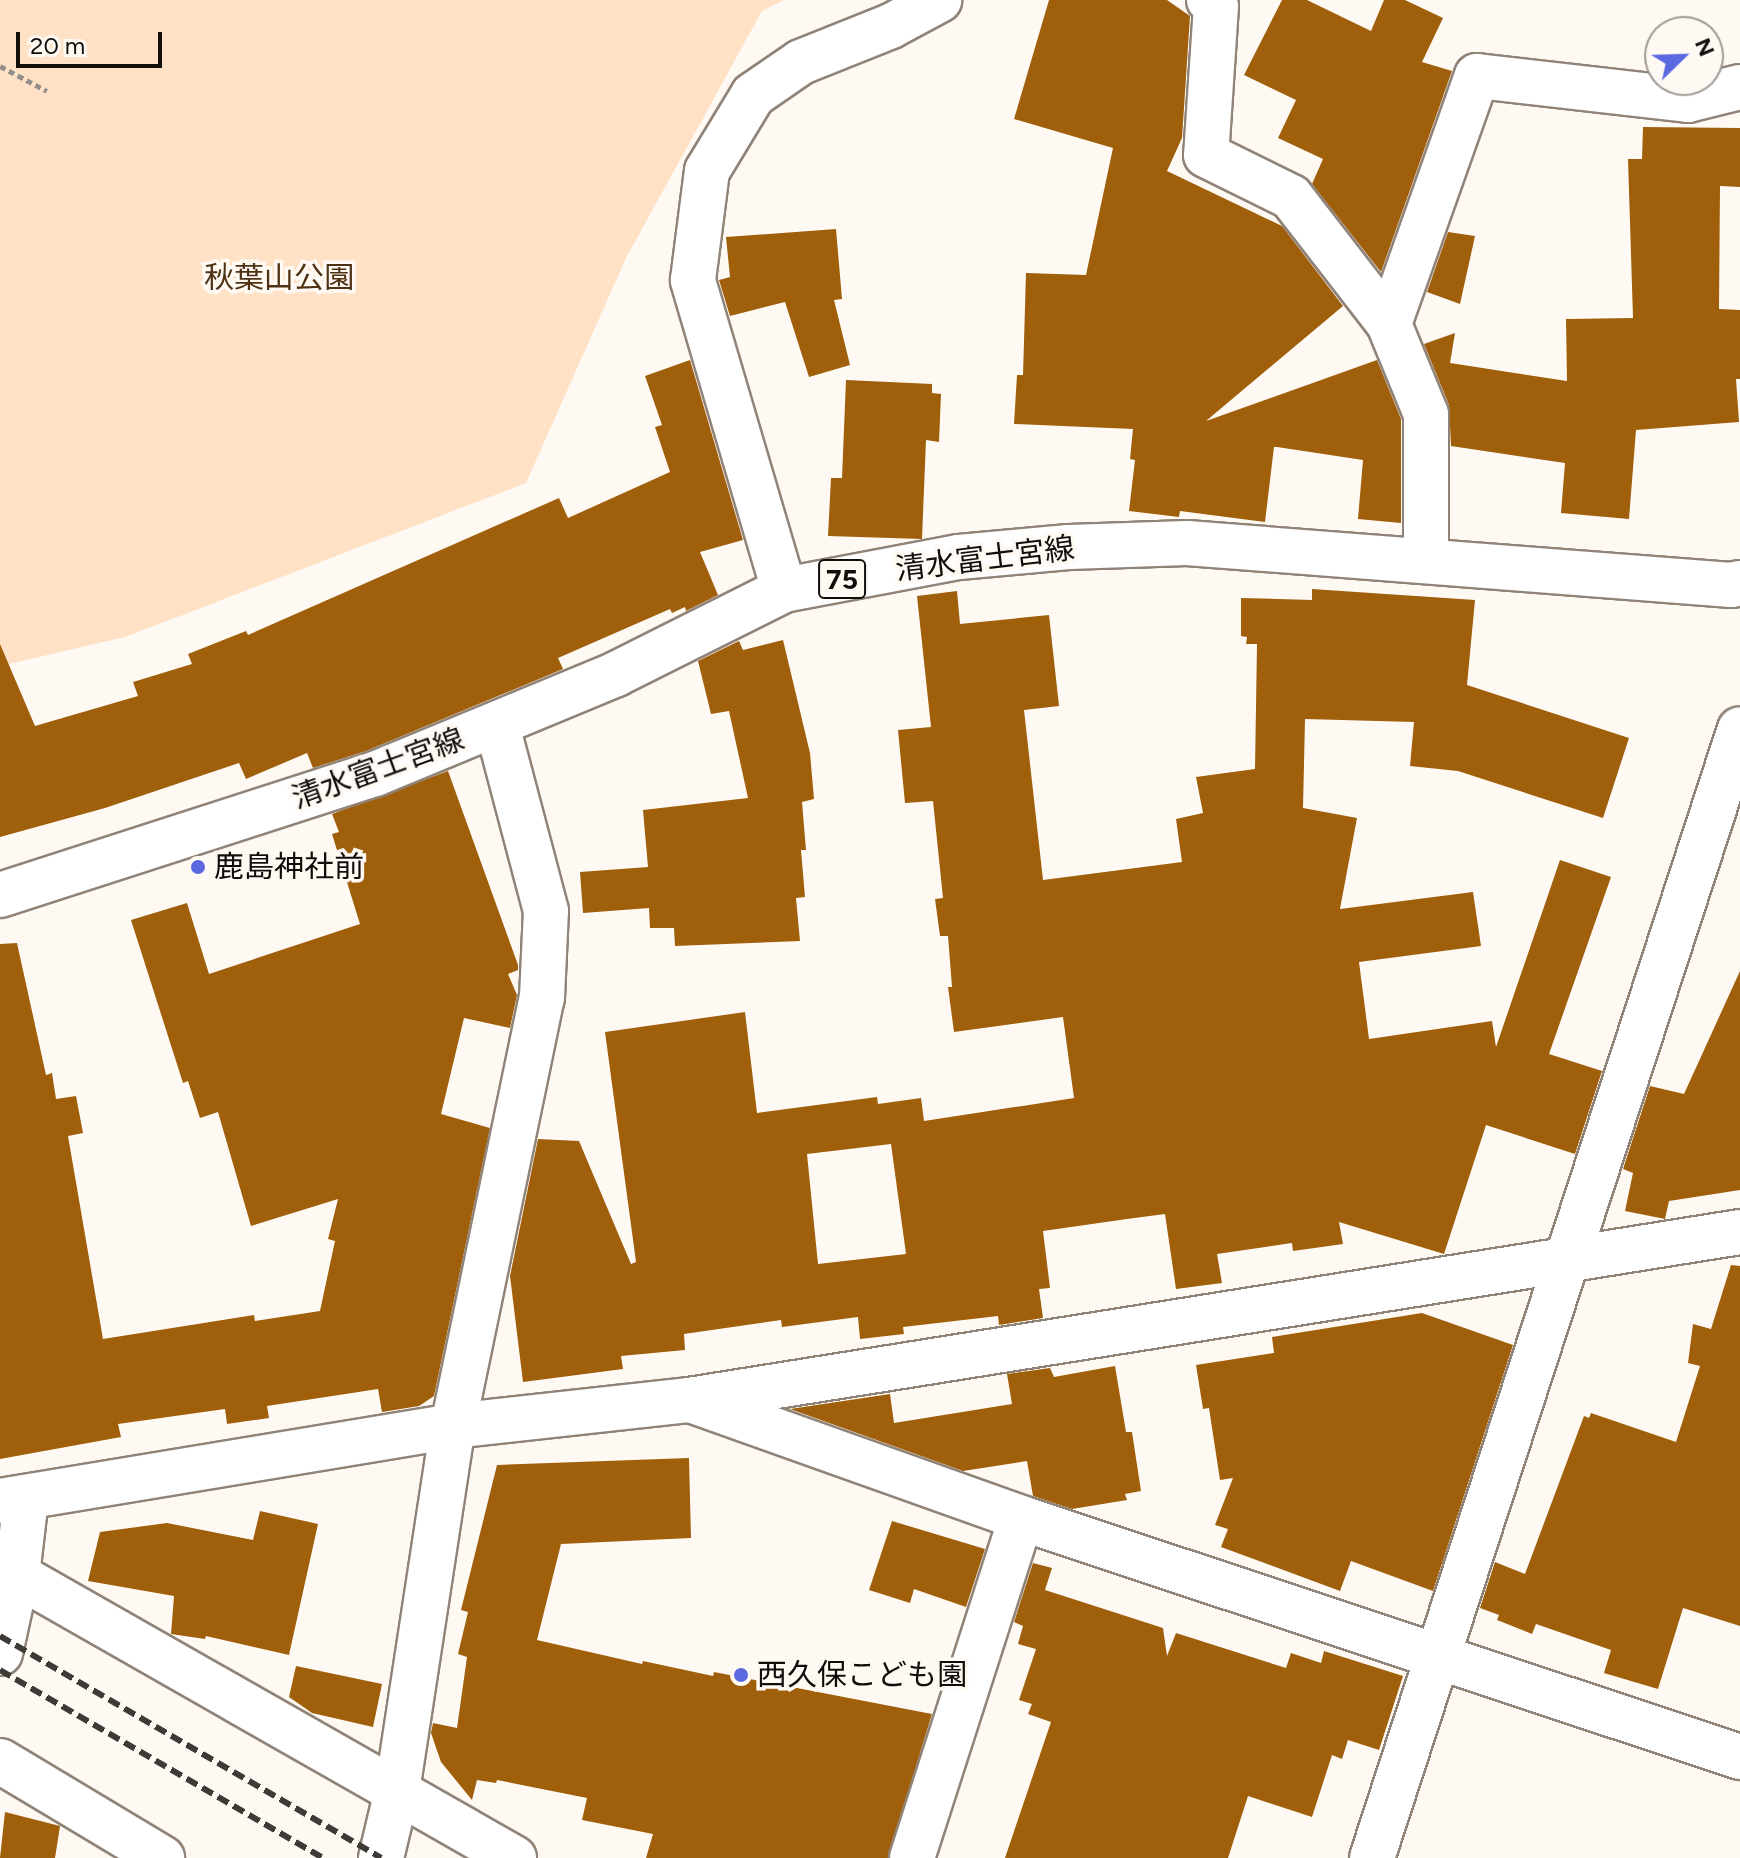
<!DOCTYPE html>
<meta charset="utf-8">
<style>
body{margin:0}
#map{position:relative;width:1740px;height:1858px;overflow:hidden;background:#fff9f4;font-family:Figtree,"Noto Sans JP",sans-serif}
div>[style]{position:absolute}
.green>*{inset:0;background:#ffe1c5}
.building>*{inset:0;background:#a05f0a}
.path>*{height:5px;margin-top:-2.5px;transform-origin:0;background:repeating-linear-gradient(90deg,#948f8b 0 6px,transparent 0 10px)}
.roads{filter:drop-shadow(2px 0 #908378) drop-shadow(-2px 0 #908378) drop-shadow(0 2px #908378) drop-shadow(0 -2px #908378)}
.minor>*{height:44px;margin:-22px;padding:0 22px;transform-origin:22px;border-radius:22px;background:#fff}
.major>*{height:44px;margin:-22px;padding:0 22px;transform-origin:22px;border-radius:22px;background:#fff}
.rail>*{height:6px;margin-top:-3px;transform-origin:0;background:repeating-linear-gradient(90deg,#3e3a36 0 12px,transparent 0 18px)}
.dots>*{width:22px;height:22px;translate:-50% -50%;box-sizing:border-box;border:4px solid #fff9f4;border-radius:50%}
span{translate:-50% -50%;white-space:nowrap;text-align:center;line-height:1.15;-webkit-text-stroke:7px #fff9f4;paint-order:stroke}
.shield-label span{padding:2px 6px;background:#fff9f4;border:2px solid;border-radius:6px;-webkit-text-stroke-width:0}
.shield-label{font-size:28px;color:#110d09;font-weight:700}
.park-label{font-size:30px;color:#4f3214}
.street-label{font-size:30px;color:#110d09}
.poi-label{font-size:30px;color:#110d09}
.left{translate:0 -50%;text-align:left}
.north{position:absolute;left:1644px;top:16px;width:80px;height:80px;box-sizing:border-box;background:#fff9f4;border:2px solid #a09b96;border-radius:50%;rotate:67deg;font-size:22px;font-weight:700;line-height:32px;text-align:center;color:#110d09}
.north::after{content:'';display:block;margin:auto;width:28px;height:36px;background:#5b69e0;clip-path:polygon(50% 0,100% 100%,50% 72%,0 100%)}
.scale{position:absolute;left:16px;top:32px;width:146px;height:36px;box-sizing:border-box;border:4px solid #110d09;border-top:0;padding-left:10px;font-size:24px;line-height:28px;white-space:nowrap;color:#110d09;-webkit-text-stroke:6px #fff9f4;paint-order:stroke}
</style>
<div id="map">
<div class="green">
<i style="clip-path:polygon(0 0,784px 0,762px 11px,626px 258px,526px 483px,125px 637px,0 666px)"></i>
</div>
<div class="building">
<i style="clip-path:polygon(1049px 0,1167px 0,1190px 16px,1182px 138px,1167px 171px,1282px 226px,1343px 306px,1206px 421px,1377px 360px,1401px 419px,1401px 523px,1358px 519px,1363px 460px,1277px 447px,1274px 447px,1265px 522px,1180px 511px,1179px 517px,1129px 511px,1135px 460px,1130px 459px,1133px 429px,1014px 424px,1017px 375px,1023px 375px,1026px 273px,1086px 275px,1113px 148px,1014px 119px)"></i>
<i style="clip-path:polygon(1282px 0,1307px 0,1371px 31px,1384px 0,1405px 0,1443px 18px,1422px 62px,1452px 71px,1381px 272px,1312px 184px,1323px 159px,1278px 138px,1296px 100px,1244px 75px)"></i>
<i style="clip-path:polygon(1643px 127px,1740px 128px,1740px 187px,1720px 186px,1719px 309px,1740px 310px,1740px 379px,1736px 379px,1739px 422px,1636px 430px,1629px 519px,1561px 513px,1565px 463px,1451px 446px,1449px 405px,1424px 344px,1455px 333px,1450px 363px,1567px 381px,1566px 319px,1633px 318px,1628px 159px,1642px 159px)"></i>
<i style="clip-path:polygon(836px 229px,842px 299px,834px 300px,850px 365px,809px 377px,785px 302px,730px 316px,719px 280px,730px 277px,726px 237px)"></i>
<i style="clip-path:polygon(1448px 232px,1475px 236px,1460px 304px,1427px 292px)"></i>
<i style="clip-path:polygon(690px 360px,743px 540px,700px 552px,718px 595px,686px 611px,685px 607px,672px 613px,670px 609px,558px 658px,563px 669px,366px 751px,313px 768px,307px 753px,246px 779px,239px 763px,105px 808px,0 837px,0 644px,35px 726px,138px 696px,133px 682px,192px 664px,188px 654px,246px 631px,248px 635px,559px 498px,568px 518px,670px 472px,655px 427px,662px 425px,645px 376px)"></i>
<i style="clip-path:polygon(846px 380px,932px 384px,932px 393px,941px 394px,939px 442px,926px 440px,922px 539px,828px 536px,831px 478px,842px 478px)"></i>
<i style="clip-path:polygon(evenodd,1312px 589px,1475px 600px,1467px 685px,1629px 738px,1603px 818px,1458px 771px,1410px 766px,1414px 722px,1305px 719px,1303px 808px,1357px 818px,1340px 909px,1473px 892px,1481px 946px,1359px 962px,1369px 1039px,1492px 1021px,1496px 1047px,1560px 860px,1611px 877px,1549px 1054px,1602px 1071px,1575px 1154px,1486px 1125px,1444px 1254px,1339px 1222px,1343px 1244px,1293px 1251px,1292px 1243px,1217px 1254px,1222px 1283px,1176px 1289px,1165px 1214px,1127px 1219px,1043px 1231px,1050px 1288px,1039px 1289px,1043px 1318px,999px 1325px,998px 1316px,903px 1327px,904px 1334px,860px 1339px,858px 1317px,782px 1327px,781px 1320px,684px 1334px,685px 1350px,621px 1356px,623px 1369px,523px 1382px,510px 1276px,538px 1139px,579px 1141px,631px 1264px,636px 1262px,605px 1032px,745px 1012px,757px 1113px,877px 1097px,878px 1104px,921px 1098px,924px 1121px,1074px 1098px,1063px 1017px,954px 1032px,948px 987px,952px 987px,948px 936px,940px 936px,935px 899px,943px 898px,933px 801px,905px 803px,898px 730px,931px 727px,917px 596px,957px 591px,960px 624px,1049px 615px,1059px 706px,1024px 710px,1043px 880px,1182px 862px,1176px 819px,1203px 813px,1196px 777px,1255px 769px,1257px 644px,1246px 644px,1247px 637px,1241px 636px,1241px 598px,1312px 600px,1312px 589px,891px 1144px,906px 1254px,818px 1264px,807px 1154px,891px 1144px)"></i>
<i style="clip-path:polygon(783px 640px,810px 753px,814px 799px,802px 802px,806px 850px,801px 850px,805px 897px,796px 898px,800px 941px,675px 946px,674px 928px,650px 928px,649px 908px,583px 913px,580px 872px,648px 867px,643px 810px,748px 798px,729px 711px,711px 714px,698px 661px,739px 641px,743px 650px)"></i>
<i style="clip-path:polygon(448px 771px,518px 965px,518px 970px,508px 974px,517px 995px,510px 1028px,464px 1018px,441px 1114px,490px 1128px,434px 1396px,419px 1406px,382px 1412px,378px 1389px,267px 1406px,269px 1418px,227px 1424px,225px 1409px,118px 1424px,121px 1437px,0 1459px,0 944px,17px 943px,46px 1075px,52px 1073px,56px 1099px,76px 1096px,83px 1133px,68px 1136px,103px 1339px,254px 1315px,255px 1321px,320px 1311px,335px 1241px,328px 1239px,338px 1199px,251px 1226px,218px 1112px,200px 1118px,188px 1081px,183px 1083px,131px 920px,187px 903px,209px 974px,360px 924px,332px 834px,339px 832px,332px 814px)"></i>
<i style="clip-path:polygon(1740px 971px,1740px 1190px,1669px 1201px,1665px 1219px,1625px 1211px,1633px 1173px,1623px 1169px,1650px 1086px,1684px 1094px)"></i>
<i style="clip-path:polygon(1731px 1265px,1740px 1266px,1740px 1626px,1683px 1608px,1658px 1689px,1604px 1673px,1611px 1650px,1536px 1624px,1532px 1634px,1497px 1620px,1499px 1615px,1480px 1608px,1495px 1562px,1525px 1574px,1584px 1416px,1589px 1418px,1591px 1413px,1676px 1442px,1700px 1366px,1688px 1363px,1693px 1324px,1711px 1329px)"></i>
<i style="clip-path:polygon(1422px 1313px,1513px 1345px,1433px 1591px,1351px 1561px,1340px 1591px,1221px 1547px,1228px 1529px,1215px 1525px,1233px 1478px,1220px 1480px,1209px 1408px,1203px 1409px,1196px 1365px,1274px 1353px,1272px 1337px)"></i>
<i style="clip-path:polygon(1115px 1366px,1126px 1432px,1132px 1432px,1141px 1491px,1125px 1494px,1127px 1500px,1072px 1509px,1033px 1496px,1027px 1461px,963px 1471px,790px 1409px,890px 1394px,894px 1423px,1012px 1404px,1007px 1374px,1050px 1368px,1054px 1377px)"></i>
<i style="clip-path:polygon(689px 1458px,691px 1538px,561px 1544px,537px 1640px,642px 1664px,643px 1661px,713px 1676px,714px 1672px,932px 1714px,888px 1858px,646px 1858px,653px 1834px,582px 1820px,587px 1798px,497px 1780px,496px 1783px,477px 1780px,472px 1800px,441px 1762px,431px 1733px,433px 1723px,457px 1728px,467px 1657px,458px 1654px,468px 1612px,461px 1610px,497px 1465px)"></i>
<i style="clip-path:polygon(260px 1511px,318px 1524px,289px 1655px,206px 1636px,205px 1639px,171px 1634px,174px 1596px,88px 1581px,100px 1532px,167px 1523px,253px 1540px)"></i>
<i style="clip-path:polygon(892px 1521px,985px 1549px,966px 1607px,914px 1589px,910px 1603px,869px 1590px)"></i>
<i style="clip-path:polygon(1033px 1563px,1052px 1568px,1045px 1590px,1163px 1628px,1167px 1656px,1176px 1633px,1286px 1668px,1291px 1653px,1321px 1663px,1324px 1651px,1403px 1676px,1379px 1750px,1348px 1740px,1342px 1759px,1332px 1755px,1312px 1817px,1248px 1796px,1228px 1858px,1005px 1858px,1051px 1722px,1028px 1714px,1032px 1704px,1019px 1700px,1036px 1649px,1018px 1644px,1023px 1626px,1014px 1622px)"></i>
<i style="clip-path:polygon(296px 1666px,382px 1684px,373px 1727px,312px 1713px,289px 1697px)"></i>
<i style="clip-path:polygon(5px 1812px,60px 1826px,55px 1858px,0 1858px)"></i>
</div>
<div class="path">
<i style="left:0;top:66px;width:53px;rotate:28deg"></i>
</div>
<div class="roads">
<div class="minor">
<i style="left:1209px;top:0;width:9px;rotate:41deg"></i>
<i style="left:1216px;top:6px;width:149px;rotate:93.8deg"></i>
<i style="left:1206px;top:155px;width:95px;rotate:26.3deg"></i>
<i style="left:1291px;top:197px;width:160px;rotate:52.3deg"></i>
<i style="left:1389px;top:324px;width:97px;rotate:67.7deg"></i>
<i style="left:1426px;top:414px;width:145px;rotate:90deg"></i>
<i style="left:1389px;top:324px;width:263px;rotate:-70.5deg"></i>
<i style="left:1477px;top:76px;width:212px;rotate:6.5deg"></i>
<i style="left:1688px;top:100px;width:54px;rotate:-14deg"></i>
<i style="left:784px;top:590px;width:323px;rotate:-106.4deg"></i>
<i style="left:693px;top:280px;width:110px;rotate:-82.7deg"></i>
<i style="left:707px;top:171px;width:89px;rotate:-58.8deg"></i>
<i style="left:753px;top:95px;width:58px;rotate:-34.5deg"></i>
<i style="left:801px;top:62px;width:97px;rotate:-21.8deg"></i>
<i style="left:891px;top:26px;width:55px;rotate:-28.4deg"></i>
<i style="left:693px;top:1401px;width:348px;rotate:19.6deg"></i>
<i style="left:1021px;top:1518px;width:758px;rotate:18.39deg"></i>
<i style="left:0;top:1501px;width:459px;rotate:-9.4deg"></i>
<i style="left:453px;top:1426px;width:237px;rotate:-6.3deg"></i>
<i style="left:689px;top:1400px;width:1064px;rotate:-9.08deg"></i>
<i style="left:17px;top:1575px;width:572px;rotate:29.66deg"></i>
<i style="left:0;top:1653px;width:80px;rotate:-77.7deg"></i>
<i style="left:17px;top:1575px;width:78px;rotate:-83.3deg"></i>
<i style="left:0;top:1761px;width:189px;rotate:30.9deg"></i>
<i style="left:381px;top:1858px;width:69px;rotate:-76.6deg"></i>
<i style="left:397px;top:1791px;width:369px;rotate:-81.3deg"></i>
<i style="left:453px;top:1426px;width:437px;rotate:-78.3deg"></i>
<i style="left:542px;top:998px;width:87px;rotate:-87.4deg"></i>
<i style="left:546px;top:911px;width:192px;rotate:-104.8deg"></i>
<i style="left:912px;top:1858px;width:357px;rotate:-72.2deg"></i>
<i style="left:1372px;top:1858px;width:1187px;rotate:-71.95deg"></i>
</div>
<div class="major">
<i style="left:0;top:895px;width:394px;rotate:-17.9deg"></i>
<i style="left:375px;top:774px;width:261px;rotate:-22.5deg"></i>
<i style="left:616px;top:674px;width:188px;rotate:-26.6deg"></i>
<i style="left:784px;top:590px;width:178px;rotate:-10.7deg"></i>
<i style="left:959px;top:557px;width:110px;rotate:-5.2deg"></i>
<i style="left:1069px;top:547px;width:118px;rotate:-1.9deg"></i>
<i style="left:1187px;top:543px;width:546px;rotate:4.41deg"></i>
<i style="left:1731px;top:585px;width:9px;rotate:-13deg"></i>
</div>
</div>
<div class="rail">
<i style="left:0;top:1636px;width:441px;rotate:30.2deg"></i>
<i style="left:0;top:1670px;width:374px;rotate:30.2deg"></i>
</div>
<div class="dots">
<i style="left:198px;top:867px;background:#5b69e0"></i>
<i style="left:741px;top:1675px;background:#5b69e0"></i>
</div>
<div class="shield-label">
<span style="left:842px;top:579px">75</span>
</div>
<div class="park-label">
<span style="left:279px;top:278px">秋葉山公園</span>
</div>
<div class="street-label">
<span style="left:985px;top:559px;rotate:-7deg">清水富士宮線</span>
<span style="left:378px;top:769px;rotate:-20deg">清水富士宮線</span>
</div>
<div class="poi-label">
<span class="left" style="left:214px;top:867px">鹿島神社前</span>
<span class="left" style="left:757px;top:1675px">西久保こども園</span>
</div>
<div class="north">N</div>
<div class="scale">20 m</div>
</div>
